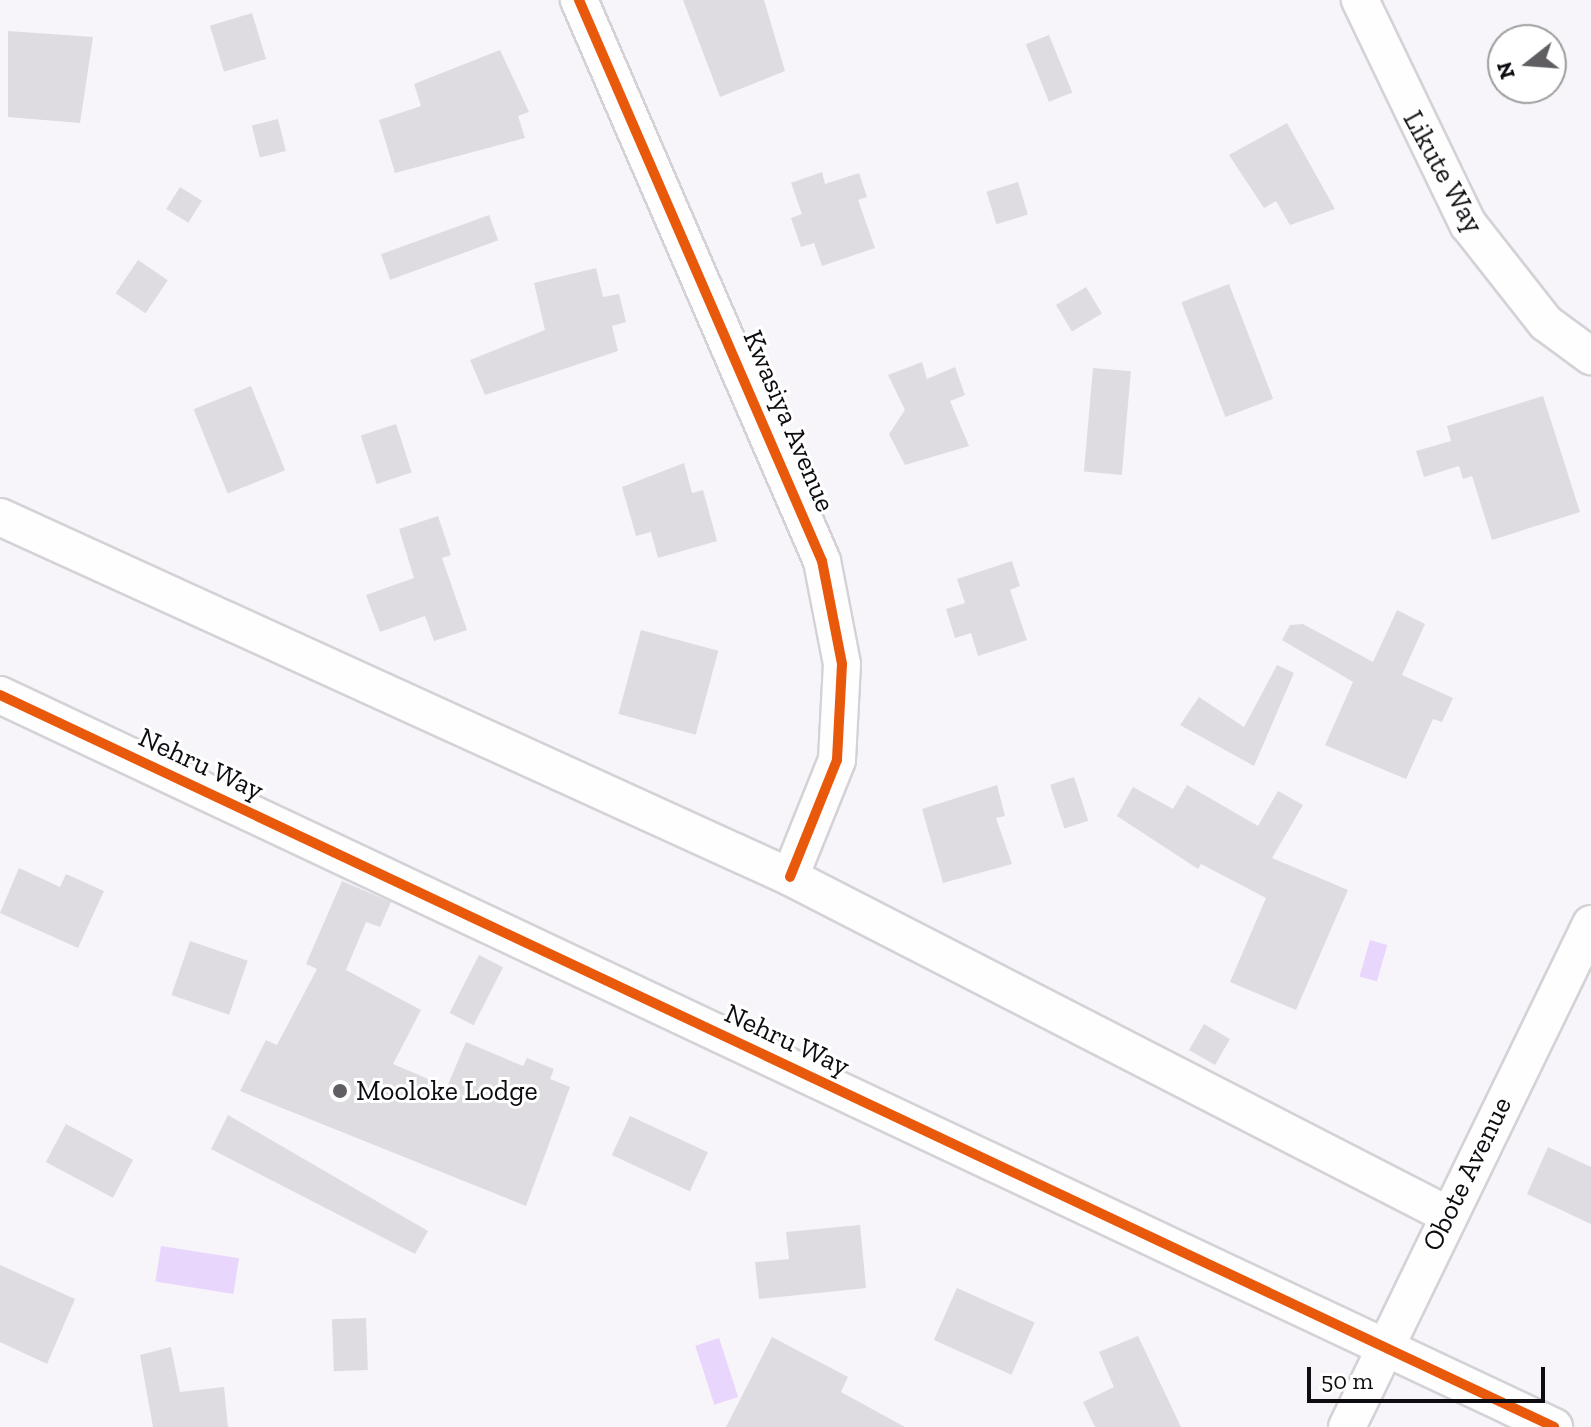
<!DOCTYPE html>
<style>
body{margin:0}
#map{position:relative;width:1591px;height:1427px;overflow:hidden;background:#f7f5fa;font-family:"Zilla Slab",serif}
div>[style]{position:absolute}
.water>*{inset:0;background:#e9d6fc;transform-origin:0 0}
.building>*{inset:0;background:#dedce1;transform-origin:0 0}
.roads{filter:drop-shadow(2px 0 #d4d2d6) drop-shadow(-2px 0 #d4d2d6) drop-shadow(0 2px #d4d2d6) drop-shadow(0 -2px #d4d2d6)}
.minor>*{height:36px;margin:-18px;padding:0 18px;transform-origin:18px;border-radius:18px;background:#fefefe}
.cycleway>*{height:10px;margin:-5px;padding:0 5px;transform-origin:5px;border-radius:5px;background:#e8590c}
.dots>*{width:22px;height:22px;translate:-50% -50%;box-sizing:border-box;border:4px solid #fff;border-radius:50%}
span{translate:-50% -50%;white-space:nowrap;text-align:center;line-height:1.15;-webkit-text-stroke:6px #fff;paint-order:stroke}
.street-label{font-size:28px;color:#0e0c10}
.poi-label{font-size:28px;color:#0e0c10}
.left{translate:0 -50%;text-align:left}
.north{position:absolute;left:1487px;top:24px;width:80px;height:80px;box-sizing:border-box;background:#fff;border:2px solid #9f9e9f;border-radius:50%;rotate:253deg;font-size:22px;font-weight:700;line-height:32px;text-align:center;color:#0e0c10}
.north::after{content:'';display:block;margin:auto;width:28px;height:36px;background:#605e62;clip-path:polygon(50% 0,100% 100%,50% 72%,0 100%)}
.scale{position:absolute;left:1307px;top:1367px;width:238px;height:36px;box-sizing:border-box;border:4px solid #0e0c10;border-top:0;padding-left:10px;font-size:24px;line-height:28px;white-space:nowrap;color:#0e0c10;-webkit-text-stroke:6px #fff;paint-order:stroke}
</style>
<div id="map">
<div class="water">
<i style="left:1370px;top:940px;width:18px;height:38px;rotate:16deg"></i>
<i style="left:161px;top:1246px;width:79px;height:36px;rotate:9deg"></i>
<i style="left:719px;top:1338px;width:62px;height:25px;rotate:72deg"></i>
</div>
<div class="building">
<i style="clip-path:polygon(683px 0,764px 0,785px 71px,720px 97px)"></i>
<i style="left:252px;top:13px;width:48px;height:44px;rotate:73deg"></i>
<i style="clip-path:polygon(8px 31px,93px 37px,80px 123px,8px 117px)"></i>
<i style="left:1049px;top:35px;width:62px;height:25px;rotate:68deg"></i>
<i style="clip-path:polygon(500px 50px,529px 112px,518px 116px,525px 138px,395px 173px,379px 120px,421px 106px,414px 84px)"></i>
<i style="left:278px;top:119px;width:33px;height:27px;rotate:76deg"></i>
<i style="clip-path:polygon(1287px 123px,1335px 209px,1290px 225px,1276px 201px,1264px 208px,1229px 155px)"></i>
<i style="clip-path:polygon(822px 172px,825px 184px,859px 173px,867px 197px,858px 200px,875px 248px,822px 266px,814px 243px,801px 247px,791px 218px,802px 214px,791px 183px)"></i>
<i style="left:1018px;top:182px;width:34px;height:33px;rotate:73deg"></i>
<i style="left:180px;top:187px;width:26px;height:26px;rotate:32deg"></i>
<i style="left:489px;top:215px;width:27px;height:115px;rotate:70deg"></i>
<i style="left:138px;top:260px;width:36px;height:40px;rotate:34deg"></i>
<i style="clip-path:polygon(596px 268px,603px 297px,619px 294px,626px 322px,612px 326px,618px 351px,485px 395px,470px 360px,545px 330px,534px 283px)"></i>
<i style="left:1229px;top:284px;width:123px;height:51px;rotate:69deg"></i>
<i style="left:1086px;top:287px;width:31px;height:35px;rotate:59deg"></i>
<i style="clip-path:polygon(922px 362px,927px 379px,955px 367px,965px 395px,950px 401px,969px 446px,905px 465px,889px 434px,905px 410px,888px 375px)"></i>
<i style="left:1093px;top:368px;width:38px;height:104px;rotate:5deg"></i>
<i style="left:251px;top:386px;width:91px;height:62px;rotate:68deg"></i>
<i style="clip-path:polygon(1543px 396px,1580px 512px,1492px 540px,1472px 476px,1463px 479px,1459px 466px,1424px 477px,1416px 451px,1451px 441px,1447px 426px)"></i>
<i style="left:396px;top:424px;width:51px;height:37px;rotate:72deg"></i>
<i style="clip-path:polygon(684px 463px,692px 493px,703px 490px,717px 541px,658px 558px,651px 532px,636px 536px,622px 487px)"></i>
<i style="clip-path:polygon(438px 516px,451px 555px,442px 558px,467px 630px,434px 641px,425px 616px,380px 632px,366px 595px,414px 578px,399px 529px)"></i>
<i style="clip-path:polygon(1012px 561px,1020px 586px,1010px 590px,1027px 640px,978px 656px,971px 633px,955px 638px,946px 609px,965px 603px,957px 579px)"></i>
<i style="clip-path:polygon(1397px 610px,1425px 624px,1402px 675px,1453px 698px,1442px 722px,1433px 719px,1406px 779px,1325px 745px,1353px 682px,1282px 640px,1290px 625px,1303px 624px,1373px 662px)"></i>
<i style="left:641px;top:630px;width:80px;height:87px;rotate:15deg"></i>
<i style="clip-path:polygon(1277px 665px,1294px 673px,1254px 766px,1180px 725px,1199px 697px,1244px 727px)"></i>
<i style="left:1074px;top:777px;width:46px;height:25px;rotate:72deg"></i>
<i style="clip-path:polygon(997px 785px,1005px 816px,996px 818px,1012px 864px,943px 883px,922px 809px)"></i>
<i style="clip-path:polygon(1187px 785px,1258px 826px,1278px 791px,1303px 805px,1272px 858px,1348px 890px,1296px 1010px,1230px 982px,1266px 898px,1201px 864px,1198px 869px,1117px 816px,1133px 787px,1173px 809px)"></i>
<i style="clip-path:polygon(19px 868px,60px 887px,66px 874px,104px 891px,78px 948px,0 913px)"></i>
<i style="clip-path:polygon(342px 881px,391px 902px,380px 927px,366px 922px,346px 970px,421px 1010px,393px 1064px,447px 1087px,466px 1042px,523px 1066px,527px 1058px,554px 1069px,550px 1079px,570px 1087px,526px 1206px,240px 1091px,266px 1040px,277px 1045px,317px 969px,306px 964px)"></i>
<i style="left:190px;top:941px;width:61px;height:57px;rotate:19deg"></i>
<i style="left:479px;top:955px;width:27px;height:65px;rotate:27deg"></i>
<i style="left:1204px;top:1024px;width:30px;height:30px;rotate:30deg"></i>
<i style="clip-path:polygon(228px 1115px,428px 1231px,415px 1254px,211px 1149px)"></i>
<i style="left:630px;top:1116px;width:86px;height:43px;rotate:25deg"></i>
<i style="left:66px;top:1124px;width:76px;height:43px;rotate:28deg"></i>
<i style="clip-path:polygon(1548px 1147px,1591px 1167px,1591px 1224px,1527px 1194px)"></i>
<i style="clip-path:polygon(860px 1225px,866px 1288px,759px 1299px,755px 1262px,789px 1259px,786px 1232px)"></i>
<i style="clip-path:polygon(0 1265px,75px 1299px,47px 1364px,0 1342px)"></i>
<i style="left:957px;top:1288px;width:85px;height:57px;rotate:24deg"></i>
<i style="left:366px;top:1318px;width:52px;height:34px;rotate:88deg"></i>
<i style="clip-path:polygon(1138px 1336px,1181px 1427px,1095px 1427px,1083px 1402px,1114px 1387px,1099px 1352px)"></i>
<i style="clip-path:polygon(772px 1337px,848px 1377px,841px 1392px,905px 1427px,726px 1427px)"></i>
<i style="clip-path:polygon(171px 1347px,180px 1392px,224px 1387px,228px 1427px,153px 1427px,140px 1355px)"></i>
</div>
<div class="roads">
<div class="minor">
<i style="left:579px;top:0;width:611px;rotate:66.58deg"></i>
<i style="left:822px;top:561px;width:105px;rotate:79deg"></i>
<i style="left:842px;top:664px;width:96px;rotate:93deg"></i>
<i style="left:837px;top:760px;width:126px;rotate:111.9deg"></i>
<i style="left:1360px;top:0;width:249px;rotate:64.3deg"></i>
<i style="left:1468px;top:224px;width:126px;rotate:51.8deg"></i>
<i style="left:1546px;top:323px;width:56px;rotate:36.3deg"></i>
<i style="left:0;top:517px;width:868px;rotate:24.5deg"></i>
<i style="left:790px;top:877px;width:737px;rotate:27.19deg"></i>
<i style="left:0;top:695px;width:1718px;rotate:25.22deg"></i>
<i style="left:1347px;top:1427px;width:559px;rotate:-64.12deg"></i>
</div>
</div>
<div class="cycleway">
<i style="left:579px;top:0;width:611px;rotate:66.58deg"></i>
<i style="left:822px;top:561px;width:105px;rotate:79deg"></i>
<i style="left:842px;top:664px;width:96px;rotate:93deg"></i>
<i style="left:837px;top:760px;width:126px;rotate:111.9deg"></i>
<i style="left:0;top:695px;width:1718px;rotate:25.22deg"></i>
</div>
<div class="dots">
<i style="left:340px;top:1091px;background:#605e62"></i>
</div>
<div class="street-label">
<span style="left:1443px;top:172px;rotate:61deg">Likute Way</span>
<span style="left:789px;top:421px;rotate:67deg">Kwasiya Avenue</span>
<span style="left:201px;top:764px;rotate:25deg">Nehru Way</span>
<span style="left:787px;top:1040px;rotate:25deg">Nehru Way</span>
<span style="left:1467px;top:1174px;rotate:-64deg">Obote Avenue</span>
</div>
<div class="poi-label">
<span class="left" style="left:356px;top:1091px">Mooloke Lodge</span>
</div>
<div class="north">N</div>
<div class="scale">50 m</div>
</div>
